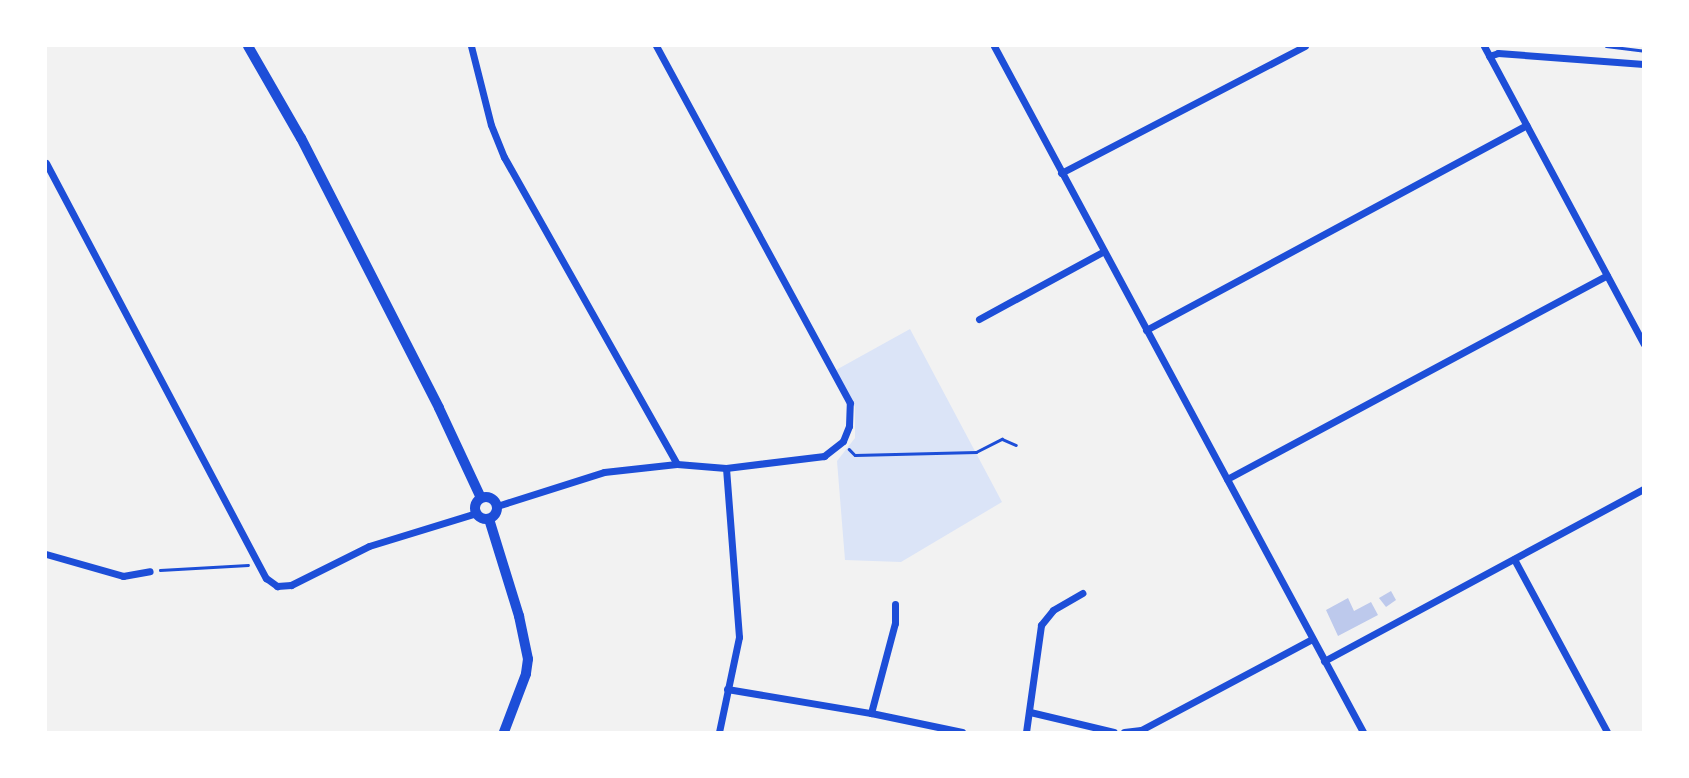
<!DOCTYPE html>
<style>
body{margin:0}
#map{position:relative;width:1689px;height:778px;overflow:hidden;background:#f2f2f2;font-family:"Asap Condensed",sans-serif}
div>[style]{position:absolute}
.green>*{inset:0;background:#dbe4f7}
.building>*{inset:0;background:#bdc9ec}
.path>*{height:2.5px;margin:-1.25px;padding:0 1.25px;transform-origin:1.25px;border-radius:1.25px;background:#1d4ed8}
.minor>*{height:7px;margin:-3.5px;padding:0 3.5px;transform-origin:3.5px;border-radius:3.5px;background:#1d4ed8}
.secondary>*{height:10px;margin:-5px;padding:0 5px;transform-origin:5px;border-radius:5px;background:#1d4ed8}
.secondary>.ring{margin:-5px;padding:0;box-sizing:content-box;background:none;border:10px solid #1d4ed8;border-radius:50%}
span{translate:-50% -50%;white-space:nowrap;text-align:center;line-height:1.15;-webkit-text-stroke:7px #fff;paint-order:stroke}
.frame{position:absolute;inset:0;border:47px solid #fff;pointer-events:none}
</style>
<div id="map">
<div class="green">
<i style="clip-path:polygon(910px 329px,1002px 502px,901px 562px,845px 560px,837px 461px,855px 438px,855px 407px,836px 370px)"></i>
</div>
<div class="building">
<i style="clip-path:polygon(1391px 591px,1396px 600px,1386px 607px,1379px 598px)"></i>
<i style="clip-path:polygon(1348px 598px,1354px 611px,1371px 602px,1378px 615px,1338px 636px,1326px 610px)"></i>
</div>
<div class="path">
<i style="left:1606px;top:46px;width:38px;rotate:7deg"></i>
<i style="left:849px;top:449px;width:8px;rotate:45deg"></i>
<i style="left:855px;top:455px;width:121px;rotate:-1.4deg"></i>
<i style="left:976px;top:452px;width:29px;rotate:-27deg"></i>
<i style="left:1002px;top:439px;width:15px;rotate:23deg"></i>
<i style="left:160px;top:570px;width:88px;rotate:-3.3deg"></i>
</div>
<div class="minor">
<i style="left:471px;top:46px;width:81px;rotate:75.8deg"></i>
<i style="left:491px;top:125px;width:35px;rotate:68deg"></i>
<i style="left:504px;top:157px;width:352px;rotate:60.6deg"></i>
<i style="left:994px;top:46px;width:779px;rotate:61.72deg"></i>
<i style="left:1484px;top:46px;width:338px;rotate:61.8deg"></i>
<i style="left:1489px;top:56px;width:9px;rotate:-18deg"></i>
<i style="left:1498px;top:53px;width:146px;rotate:4.3deg"></i>
<i style="left:46px;top:163px;width:470px;rotate:62.1deg"></i>
<i style="left:266px;top:578px;width:14px;rotate:36deg"></i>
<i style="left:277px;top:586px;width:14px;rotate:-4deg"></i>
<i style="left:291px;top:585px;width:87px;rotate:-26.6deg"></i>
<i style="left:369px;top:546px;width:112px;rotate:-17.1deg"></i>
<i style="left:1061px;top:173px;width:275px;rotate:-27.5deg"></i>
<i style="left:979px;top:319px;width:142px;rotate:-28.5deg"></i>
<i style="left:1146px;top:330px;width:432px;rotate:-28.3deg"></i>
<i style="left:1227px;top:479px;width:431px;rotate:-28.2deg"></i>
<i style="left:497px;top:506px;width:112px;rotate:-17.6deg"></i>
<i style="left:604px;top:472px;width:73px;rotate:-6.3deg"></i>
<i style="left:677px;top:464px;width:49px;rotate:4.7deg"></i>
<i style="left:726px;top:468px;width:99px;rotate:-7deg"></i>
<i style="left:824px;top:456px;width:24px;rotate:-38deg"></i>
<i style="left:843px;top:441px;width:16px;rotate:-68deg"></i>
<i style="left:849px;top:426px;width:23px;rotate:-88deg"></i>
<i style="left:850px;top:403px;width:406px;rotate:-118.5deg"></i>
<i style="left:46px;top:554px;width:80px;rotate:15.9deg"></i>
<i style="left:123px;top:576px;width:27px;rotate:-10deg"></i>
<i style="left:1514px;top:559px;width:196px;rotate:61.7deg"></i>
<i style="left:1324px;top:661px;width:363px;rotate:-28.3deg"></i>
<i style="left:727px;top:689px;width:146px;rotate:9.5deg"></i>
<i style="left:871px;top:713px;width:93px;rotate:11.8deg"></i>
<i style="left:1030px;top:712px;width:86px;rotate:13.4deg"></i>
<i style="left:871px;top:713px;width:93px;rotate:-75.1deg"></i>
<i style="left:895px;top:623px;width:19px;rotate:-90deg"></i>
<i style="left:719px;top:732px;width:97px;rotate:-78.1deg"></i>
<i style="left:739px;top:637px;width:169px;rotate:-94.4deg"></i>
<i style="left:1026px;top:732px;width:108px;rotate:-82deg"></i>
<i style="left:1041px;top:625px;width:19px;rotate:-51deg"></i>
<i style="left:1053px;top:610px;width:34px;rotate:-30deg"></i>
<i style="left:1124px;top:732px;width:17px;rotate:-7deg"></i>
<i style="left:1141px;top:730px;width:194px;rotate:-28deg"></i>
</div>
<div class="secondary">
<i style="left:248px;top:46px;width:106px;rotate:60.1deg"></i>
<i style="left:301px;top:138px;width:303px;rotate:62.9deg"></i>
<i style="left:439px;top:408px;width:99px;rotate:65deg"></i>
<i class="ring" style="left:475px;top:497px;width:12px;height:12px"></i>
<i style="left:489px;top:519px;width:102px;rotate:72.8deg"></i>
<i style="left:519px;top:616px;width:44px;rotate:78.2deg"></i>
<i style="left:528px;top:659px;width:15px;rotate:98deg"></i>
<i style="left:526px;top:674px;width:62px;rotate:110.8deg"></i>
</div>
<div class="frame"></div>
</div>
